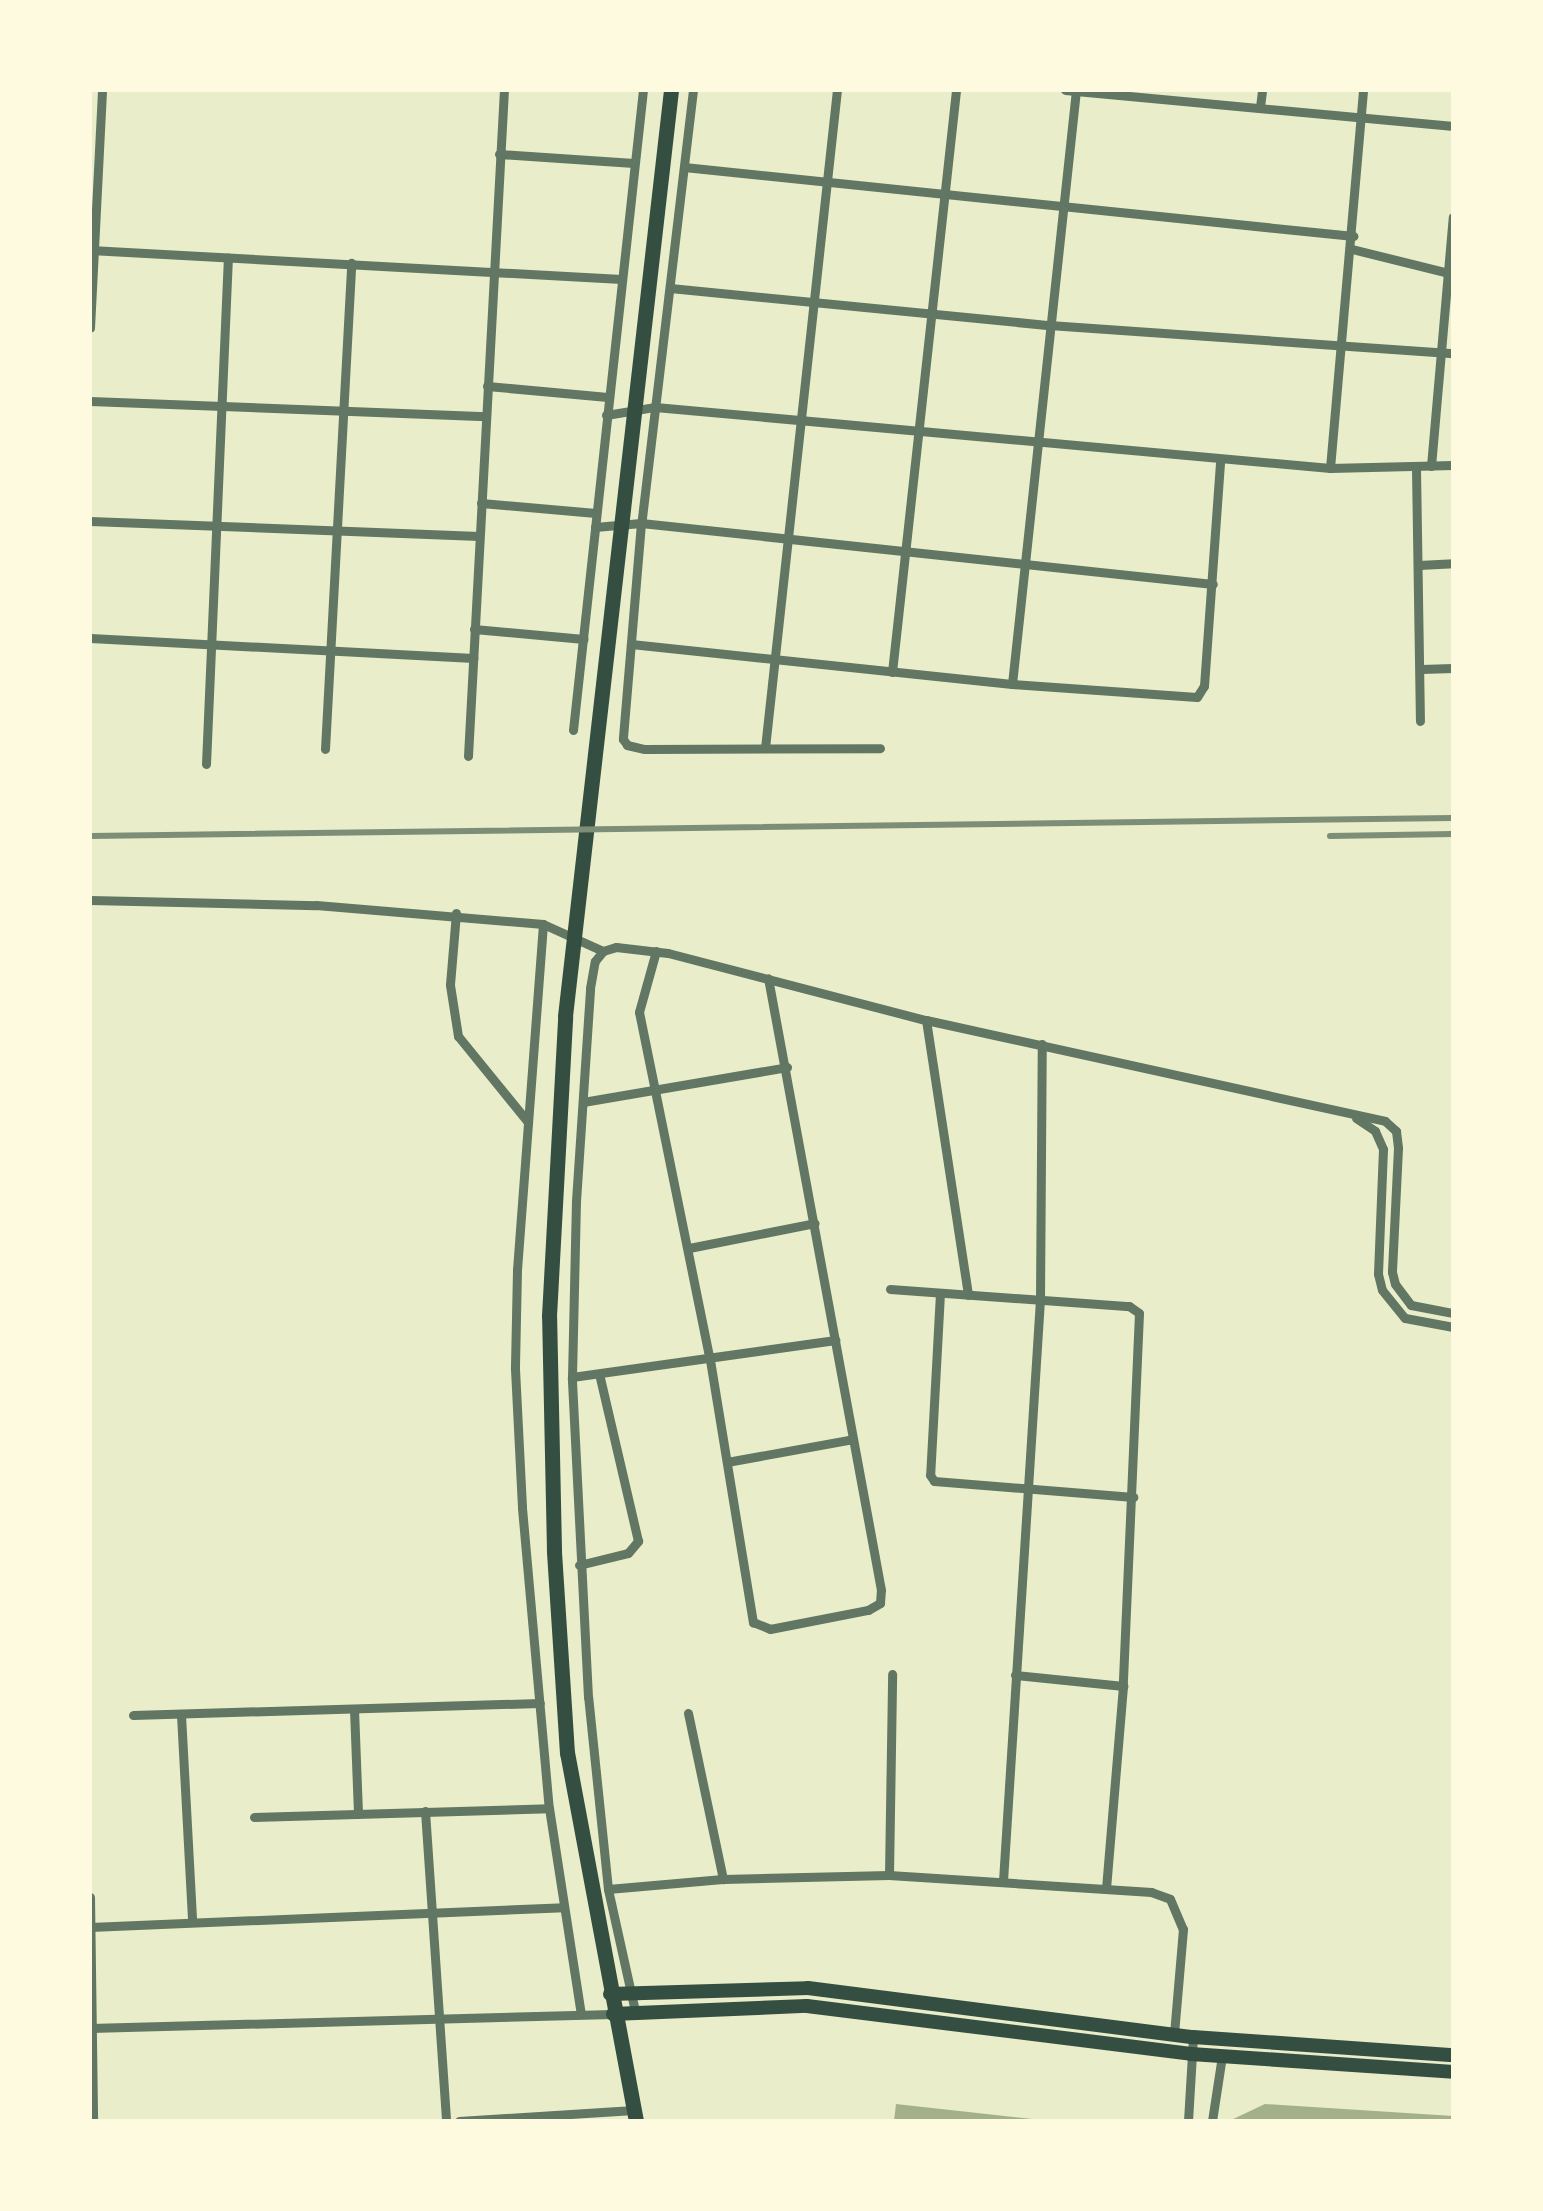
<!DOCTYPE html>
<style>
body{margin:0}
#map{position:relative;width:1543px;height:2211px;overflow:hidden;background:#e9edc9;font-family:"DM Sans",sans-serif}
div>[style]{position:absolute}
.water>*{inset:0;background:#a3b18a}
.minor>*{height:9px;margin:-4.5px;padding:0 4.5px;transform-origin:4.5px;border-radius:4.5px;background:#617663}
.secondary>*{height:14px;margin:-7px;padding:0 7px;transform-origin:7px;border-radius:7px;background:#344e41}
.primary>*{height:15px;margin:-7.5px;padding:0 7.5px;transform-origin:7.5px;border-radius:7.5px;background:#344e41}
.rail>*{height:6px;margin:-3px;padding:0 3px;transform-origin:3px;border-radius:3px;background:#7c8e77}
span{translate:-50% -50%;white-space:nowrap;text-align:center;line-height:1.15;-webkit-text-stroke:8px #fefae0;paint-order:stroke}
.frame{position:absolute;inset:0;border:92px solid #fefae0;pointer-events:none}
</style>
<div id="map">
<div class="water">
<i style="clip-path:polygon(896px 2104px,1051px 2121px,894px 2121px)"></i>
<i style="clip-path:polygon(1265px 2104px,1453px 2116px,1453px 2121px,1229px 2121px)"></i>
</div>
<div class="minor">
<i style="left:693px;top:90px;width:436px;rotate:96.8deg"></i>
<i style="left:641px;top:523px;width:217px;rotate:94.8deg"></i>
<i style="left:623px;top:739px;width:7px;rotate:56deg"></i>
<i style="left:627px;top:745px;width:18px;rotate:13deg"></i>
<i style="left:645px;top:749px;width:235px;rotate:-0.2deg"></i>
<i style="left:1065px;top:90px;width:390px;rotate:5.3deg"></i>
<i style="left:1260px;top:107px;width:17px;rotate:-83deg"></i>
<i style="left:499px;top:154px;width:135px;rotate:3.8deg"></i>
<i style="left:684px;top:167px;width:673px;rotate:5.89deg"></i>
<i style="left:1352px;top:249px;width:99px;rotate:14deg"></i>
<i style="left:90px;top:250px;width:532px;rotate:3.13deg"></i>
<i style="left:670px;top:288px;width:381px;rotate:5.6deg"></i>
<i style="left:1049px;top:325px;width:405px;rotate:4deg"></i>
<i style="left:90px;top:328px;width:238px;rotate:-87.1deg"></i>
<i style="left:487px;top:386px;width:121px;rotate:5.2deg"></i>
<i style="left:90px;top:401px;width:396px;rotate:2.2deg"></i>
<i style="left:606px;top:415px;width:50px;rotate:-9.3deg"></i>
<i style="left:655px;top:407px;width:678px;rotate:5.16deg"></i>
<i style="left:1330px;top:468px;width:123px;rotate:-1.4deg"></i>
<i style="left:1431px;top:466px;width:250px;rotate:-85deg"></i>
<i style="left:1330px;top:468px;width:379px;rotate:-85deg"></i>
<i style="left:1416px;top:469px;width:252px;rotate:89.1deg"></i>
<i style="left:481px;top:503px;width:115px;rotate:5deg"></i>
<i style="left:90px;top:521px;width:389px;rotate:2.2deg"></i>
<i style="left:595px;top:527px;width:46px;rotate:-5deg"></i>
<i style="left:641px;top:523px;width:575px;rotate:6.09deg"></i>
<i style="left:1419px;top:565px;width:34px;rotate:-3deg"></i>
<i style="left:474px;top:629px;width:110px;rotate:5.2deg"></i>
<i style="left:90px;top:638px;width:384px;rotate:3deg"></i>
<i style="left:631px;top:644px;width:383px;rotate:6deg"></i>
<i style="left:1012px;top:684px;width:185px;rotate:4deg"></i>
<i style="left:1197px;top:697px;width:13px;rotate:-58deg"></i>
<i style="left:1204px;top:686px;width:226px;rotate:-85.9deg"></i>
<i style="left:1421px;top:669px;width:32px;rotate:-2deg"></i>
<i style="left:892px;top:672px;width:586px;rotate:-83.72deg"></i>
<i style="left:1012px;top:684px;width:597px;rotate:-83.85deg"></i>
<i style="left:573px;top:730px;width:644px;rotate:-83.76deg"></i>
<i style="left:765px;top:748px;width:662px;rotate:-83.76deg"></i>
<i style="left:325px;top:749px;width:487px;rotate:-86.9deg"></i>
<i style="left:468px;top:756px;width:667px;rotate:-86.91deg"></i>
<i style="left:206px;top:764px;width:507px;rotate:-87.52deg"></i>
<i style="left:90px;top:900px;width:226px;rotate:1.3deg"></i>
<i style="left:316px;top:905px;width:228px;rotate:4.8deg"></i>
<i style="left:543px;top:924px;width:347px;rotate:94.3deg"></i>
<i style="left:517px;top:1270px;width:99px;rotate:91.2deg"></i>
<i style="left:515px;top:1369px;width:139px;rotate:87.1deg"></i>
<i style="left:522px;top:1508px;width:301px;rotate:84.9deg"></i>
<i style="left:549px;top:1808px;width:208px;rotate:81.2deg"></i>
<i style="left:456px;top:913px;width:72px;rotate:94.8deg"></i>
<i style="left:450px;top:985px;width:52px;rotate:81.1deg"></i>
<i style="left:458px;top:1036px;width:111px;rotate:50.9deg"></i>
<i style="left:543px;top:924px;width:66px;rotate:24.2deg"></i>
<i style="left:656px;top:951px;width:63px;rotate:105.6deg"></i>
<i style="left:639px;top:1012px;width:355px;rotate:78.5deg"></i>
<i style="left:710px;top:1360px;width:266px;rotate:80.7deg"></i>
<i style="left:753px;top:1622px;width:18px;rotate:22deg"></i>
<i style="left:770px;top:1629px;width:100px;rotate:-11deg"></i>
<i style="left:868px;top:1610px;width:14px;rotate:-30deg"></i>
<i style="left:880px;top:1603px;width:13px;rotate:-86deg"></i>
<i style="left:881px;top:1590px;width:622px;rotate:-100.46deg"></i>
<i style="left:926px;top:1020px;width:278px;rotate:81.3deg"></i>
<i style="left:583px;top:1102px;width:207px;rotate:-9.7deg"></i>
<i style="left:1356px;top:1118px;width:23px;rotate:34deg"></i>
<i style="left:1375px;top:1131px;width:20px;rotate:66deg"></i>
<i style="left:1383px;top:1149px;width:125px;rotate:92.3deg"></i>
<i style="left:1378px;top:1274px;width:16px;rotate:76deg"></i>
<i style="left:1382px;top:1290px;width:36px;rotate:51deg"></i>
<i style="left:1405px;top:1318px;width:49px;rotate:10.6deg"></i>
<i style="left:689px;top:1248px;width:128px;rotate:-11.2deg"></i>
<i style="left:890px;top:1289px;width:240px;rotate:4.1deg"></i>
<i style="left:1129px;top:1306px;width:12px;rotate:35deg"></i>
<i style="left:1139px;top:1313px;width:373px;rotate:92.5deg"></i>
<i style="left:1123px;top:1686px;width:203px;rotate:94.8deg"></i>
<i style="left:940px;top:1293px;width:182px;rotate:93.1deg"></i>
<i style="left:930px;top:1475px;width:7px;rotate:56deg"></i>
<i style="left:934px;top:1481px;width:200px;rotate:4.6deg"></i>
<i style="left:572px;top:1377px;width:266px;rotate:-8deg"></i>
<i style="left:727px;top:1462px;width:128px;rotate:-10.3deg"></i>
<i style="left:579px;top:1565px;width:50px;rotate:-13.8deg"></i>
<i style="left:628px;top:1553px;width:16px;rotate:-50deg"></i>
<i style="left:638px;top:1541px;width:171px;rotate:-103.1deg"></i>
<i style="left:1015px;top:1675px;width:109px;rotate:5.8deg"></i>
<i style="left:354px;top:1709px;width:105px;rotate:87.8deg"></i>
<i style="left:688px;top:1713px;width:170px;rotate:78.1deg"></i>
<i style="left:133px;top:1715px;width:407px;rotate:-1.7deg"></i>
<i style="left:181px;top:1715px;width:205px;rotate:86.9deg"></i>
<i style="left:425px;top:1811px;width:311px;rotate:86.1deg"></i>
<i style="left:254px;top:1817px;width:295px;rotate:-1.7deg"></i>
<i style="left:889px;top:1875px;width:201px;rotate:-89.1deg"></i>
<i style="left:1003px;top:1881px;width:583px;rotate:-86.36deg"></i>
<i style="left:1040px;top:1299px;width:255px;rotate:-89.6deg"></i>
<i style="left:608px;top:1889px;width:115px;rotate:-5deg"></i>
<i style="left:723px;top:1879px;width:166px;rotate:-1.4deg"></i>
<i style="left:889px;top:1875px;width:263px;rotate:3.7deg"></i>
<i style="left:1151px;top:1892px;width:20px;rotate:20deg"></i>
<i style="left:1170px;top:1899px;width:33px;rotate:67deg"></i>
<i style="left:1183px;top:1929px;width:105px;rotate:94.9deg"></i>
<i style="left:90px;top:1897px;width:224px;rotate:89.2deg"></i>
<i style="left:90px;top:1927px;width:474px;rotate:-2.4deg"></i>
<i style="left:635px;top:2011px;width:125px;rotate:-102.5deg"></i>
<i style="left:608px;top:1889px;width:193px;rotate:-95.9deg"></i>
<i style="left:588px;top:1697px;width:320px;rotate:-92.9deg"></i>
<i style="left:572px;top:1377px;width:176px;rotate:-88.7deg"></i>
<i style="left:576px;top:1201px;width:213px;rotate:-86.2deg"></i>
<i style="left:590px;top:988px;width:27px;rotate:-80deg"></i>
<i style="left:595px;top:961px;width:13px;rotate:-51deg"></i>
<i style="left:603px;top:951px;width:14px;rotate:-17deg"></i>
<i style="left:616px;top:947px;width:52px;rotate:6.6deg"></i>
<i style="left:668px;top:953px;width:267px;rotate:14.6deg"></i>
<i style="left:926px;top:1020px;width:470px;rotate:12.4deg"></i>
<i style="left:1385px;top:1121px;width:15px;rotate:42deg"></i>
<i style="left:1396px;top:1131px;width:17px;rotate:83deg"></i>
<i style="left:1398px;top:1148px;width:124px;rotate:92.8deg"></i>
<i style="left:1392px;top:1272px;width:12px;rotate:76deg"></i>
<i style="left:1395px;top:1284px;width:26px;rotate:53deg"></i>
<i style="left:1411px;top:1305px;width:43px;rotate:10.8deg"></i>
<i style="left:90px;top:2028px;width:523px;rotate:-1.53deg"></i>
<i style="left:459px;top:2121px;width:175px;rotate:-3.6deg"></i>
<i style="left:1188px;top:2121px;width:84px;rotate:-86.6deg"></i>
<i style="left:1212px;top:2121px;width:66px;rotate:-81.3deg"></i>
</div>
<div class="secondary">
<i style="left:610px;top:1994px;width:198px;rotate:-1.7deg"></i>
<i style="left:808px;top:1988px;width:388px;rotate:7.3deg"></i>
<i style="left:1193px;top:2037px;width:261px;rotate:4deg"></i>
<i style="left:613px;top:2014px;width:194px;rotate:-2.4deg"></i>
<i style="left:807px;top:2006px;width:387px;rotate:7.1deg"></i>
<i style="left:1191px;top:2054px;width:263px;rotate:3.9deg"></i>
</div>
<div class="primary">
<i style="left:636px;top:2121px;width:374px;rotate:-100.6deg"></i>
<i style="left:567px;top:1753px;width:203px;rotate:-93.7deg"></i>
<i style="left:554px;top:1550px;width:234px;rotate:-91.2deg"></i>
<i style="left:549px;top:1316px;width:300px;rotate:-86.9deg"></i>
<i style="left:565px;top:1016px;width:932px;rotate:-83.47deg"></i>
</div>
<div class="rail">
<i style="left:90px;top:836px;width:1363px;rotate:-0.76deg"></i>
<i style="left:1330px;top:836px;width:123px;rotate:-0.9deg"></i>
</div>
<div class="frame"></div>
</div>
